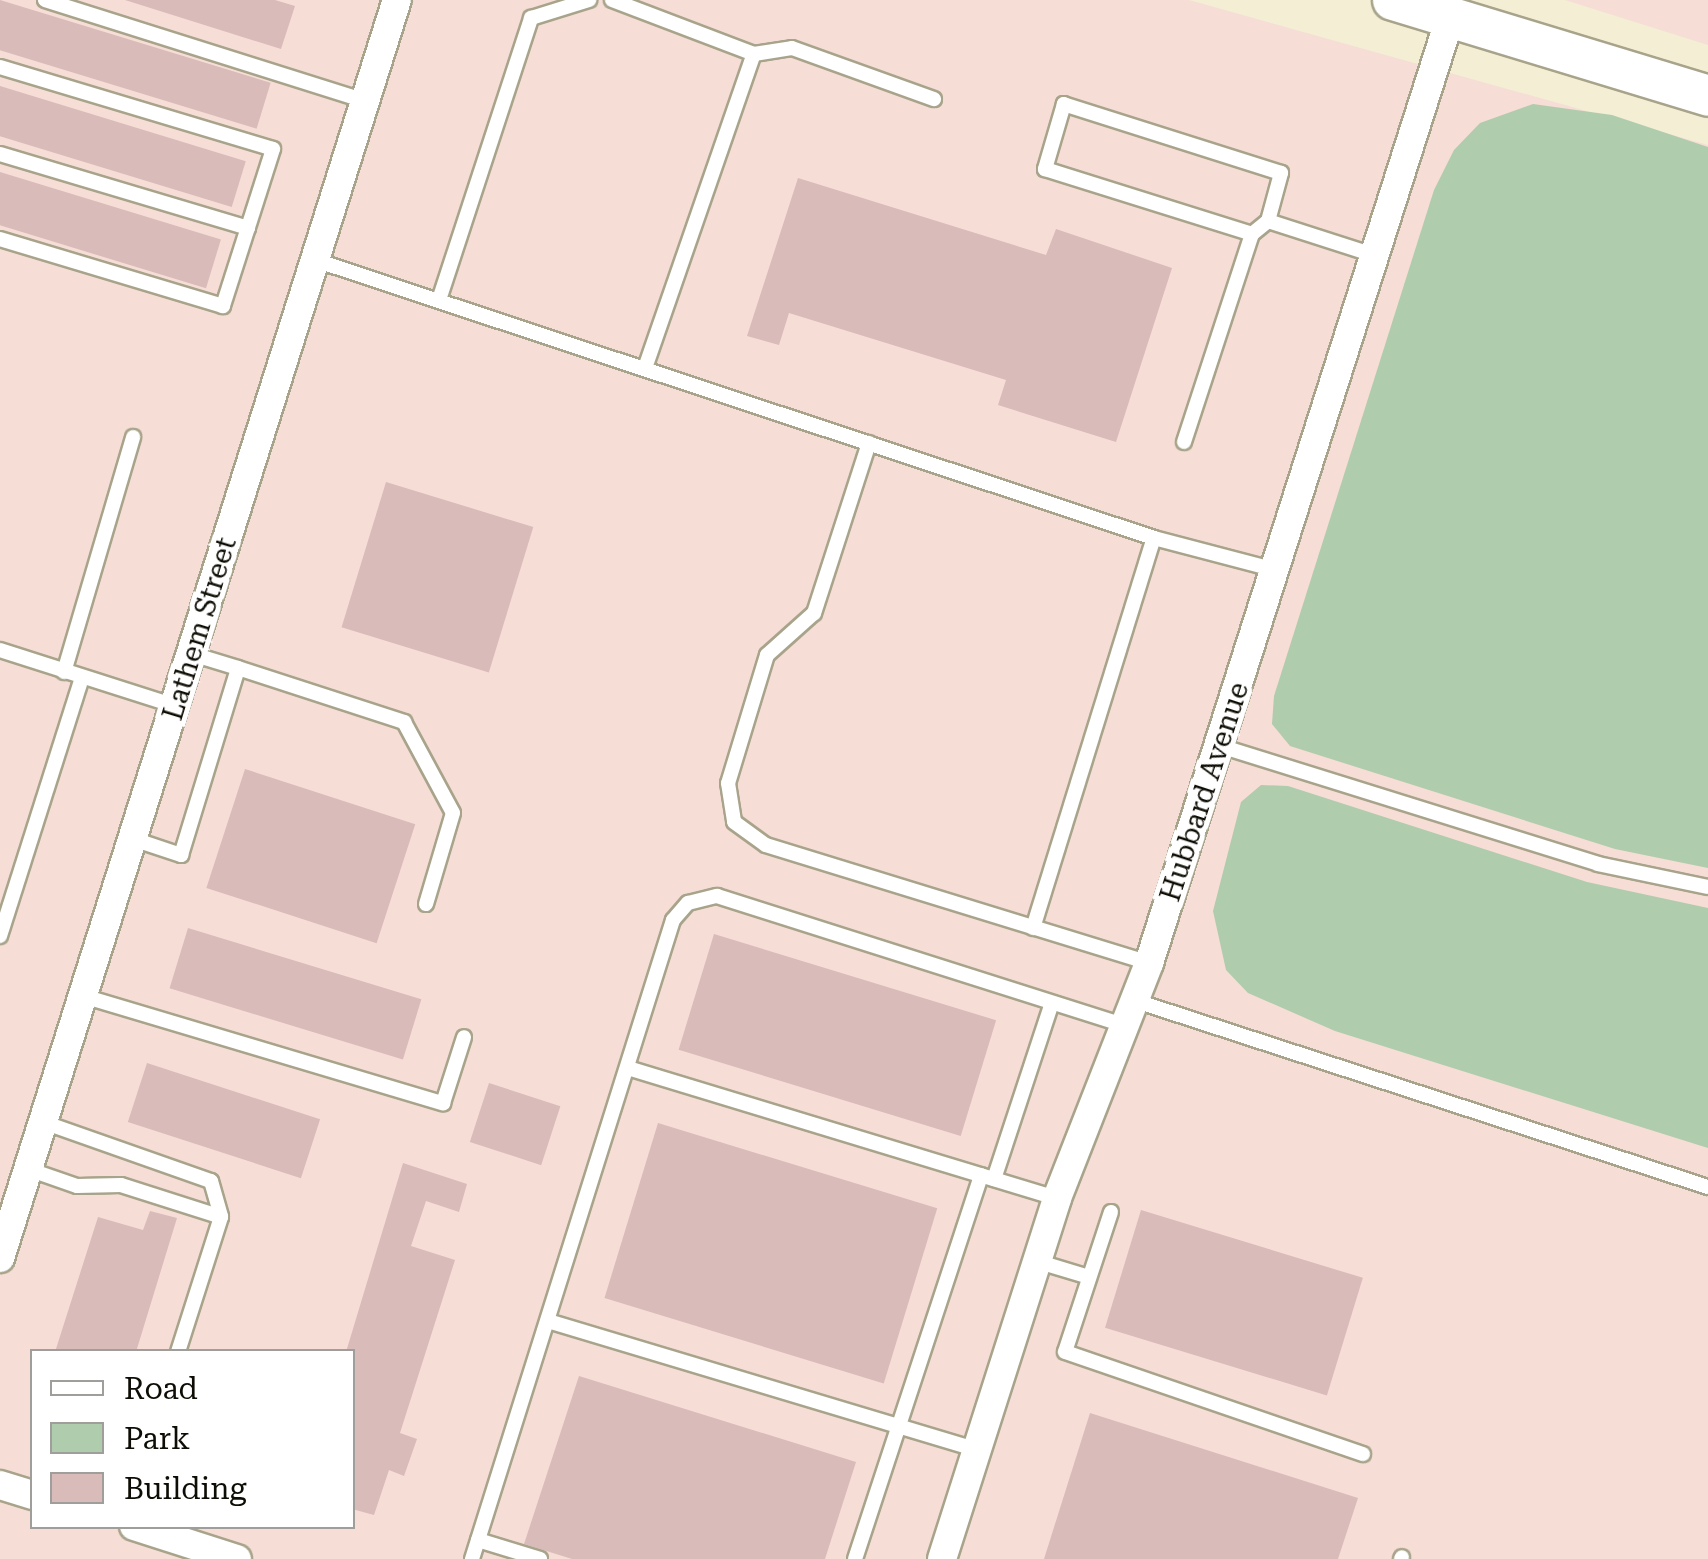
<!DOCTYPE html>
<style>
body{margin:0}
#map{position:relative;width:1708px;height:1559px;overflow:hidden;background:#f3eed4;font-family:"Roboto Serif",serif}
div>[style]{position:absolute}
.industrial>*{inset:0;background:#f6ddd6}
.green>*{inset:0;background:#afccac}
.building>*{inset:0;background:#d9bbb9;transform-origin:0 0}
.roads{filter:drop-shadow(2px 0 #a8a48b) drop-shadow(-2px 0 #a8a48b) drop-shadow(0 2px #a8a48b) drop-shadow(0 -2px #a8a48b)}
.lane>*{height:14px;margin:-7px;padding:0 7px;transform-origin:7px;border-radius:7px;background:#fff}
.street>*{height:28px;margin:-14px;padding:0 14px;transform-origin:14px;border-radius:14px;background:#fff}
.secondary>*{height:40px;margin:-20px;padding:0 20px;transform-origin:20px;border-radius:20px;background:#fff}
span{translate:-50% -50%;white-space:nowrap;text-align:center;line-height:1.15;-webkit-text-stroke:10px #fff;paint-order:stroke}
.street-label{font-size:28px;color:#0e0d05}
.legend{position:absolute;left:30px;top:1349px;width:325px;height:180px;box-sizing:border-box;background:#fff;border:2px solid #9f9e9b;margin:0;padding:12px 18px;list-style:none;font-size:30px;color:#0e0d05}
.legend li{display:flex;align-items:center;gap:20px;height:50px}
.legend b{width:50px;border:2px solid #9f9e9b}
</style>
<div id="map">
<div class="industrial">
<i style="clip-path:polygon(evenodd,0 0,1189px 0,1708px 145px,1708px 1559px,0 1559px,0 0,32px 1352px,352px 1352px,352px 1526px,32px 1526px,32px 1352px)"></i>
<i style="clip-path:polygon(1565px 0,1708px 0,1708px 45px)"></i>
</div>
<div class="green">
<i style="clip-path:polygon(1533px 104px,1612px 115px,1708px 147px,1708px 868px,1615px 849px,1290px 746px,1272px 724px,1274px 696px,1434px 190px,1454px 150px,1480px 123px)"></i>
<i style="clip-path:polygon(1261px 785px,1288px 786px,1587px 882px,1708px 908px,1708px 1148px,1335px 1031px,1248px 993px,1226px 970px,1213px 911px,1241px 802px)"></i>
</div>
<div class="building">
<i style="left:0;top:0;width:283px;height:48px;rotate:17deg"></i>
<i style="clip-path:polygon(125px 0,275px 0,295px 6px,281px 49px)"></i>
<i style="left:0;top:86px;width:257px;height:48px;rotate:17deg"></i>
<i style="left:0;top:172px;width:231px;height:51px;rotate:17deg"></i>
<i style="clip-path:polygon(798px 178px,1046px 255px,1056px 229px,1172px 268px,1116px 442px,998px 405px,1006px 380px,789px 313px,779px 345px,747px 336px)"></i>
<i style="left:386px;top:482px;width:154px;height:152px;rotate:17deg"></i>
<i style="left:245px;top:769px;width:179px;height:125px;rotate:18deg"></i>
<i style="left:188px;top:928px;width:244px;height:63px;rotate:17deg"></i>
<i style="left:714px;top:934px;width:295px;height:121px;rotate:17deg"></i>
<i style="left:147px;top:1063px;width:182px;height:62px;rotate:18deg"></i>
<i style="left:489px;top:1083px;width:75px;height:62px;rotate:18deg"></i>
<i style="left:658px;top:1123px;width:292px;height:183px;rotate:17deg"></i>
<i style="clip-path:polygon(403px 1163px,467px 1184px,459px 1212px,426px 1201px,411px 1246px,455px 1260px,400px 1433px,417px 1439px,404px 1476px,389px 1470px,374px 1515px,352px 1509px,352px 1352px,346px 1352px)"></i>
<i style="left:1141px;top:1210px;width:232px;height:123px;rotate:17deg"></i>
<i style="clip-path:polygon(150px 1211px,177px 1218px,136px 1352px,55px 1352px,98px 1217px,143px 1230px)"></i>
<i style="clip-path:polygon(579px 1376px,856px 1462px,825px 1559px,572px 1559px,524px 1544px)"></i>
<i style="clip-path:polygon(1090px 1413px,1358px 1498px,1338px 1559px,1044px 1559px)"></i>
</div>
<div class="roads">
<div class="lane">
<i style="left:45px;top:0;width:336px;rotate:17.5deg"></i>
<i style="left:612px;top:0;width:152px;rotate:20.8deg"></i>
<i style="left:0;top:67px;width:285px;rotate:16.7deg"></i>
<i style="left:273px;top:149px;width:165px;rotate:107.7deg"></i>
<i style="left:223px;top:306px;width:233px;rotate:-163.3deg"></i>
<i style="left:0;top:154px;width:259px;rotate:16.6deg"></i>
<i style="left:1268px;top:221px;width:50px;rotate:-74.8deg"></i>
<i style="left:1281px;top:173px;width:228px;rotate:-162.4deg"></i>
<i style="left:1064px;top:104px;width:68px;rotate:106.3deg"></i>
<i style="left:1045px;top:169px;width:217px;rotate:17.4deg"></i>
<i style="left:1252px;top:234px;width:21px;rotate:-39deg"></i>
<i style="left:1268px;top:221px;width:111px;rotate:17.8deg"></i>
<i style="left:315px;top:260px;width:884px;rotate:18.33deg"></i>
<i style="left:1154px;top:538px;width:126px;rotate:14.7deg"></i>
<i style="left:439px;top:300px;width:297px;rotate:-71.9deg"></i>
<i style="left:531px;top:18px;width:61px;rotate:-17.2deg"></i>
<i style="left:645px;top:368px;width:332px;rotate:-70.9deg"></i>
<i style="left:754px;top:54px;width:38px;rotate:-9deg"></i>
<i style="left:792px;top:48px;width:151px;rotate:19.8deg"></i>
<i style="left:1184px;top:442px;width:219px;rotate:-71.9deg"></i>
<i style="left:869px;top:443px;width:179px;rotate:107.9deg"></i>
<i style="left:814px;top:613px;width:63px;rotate:138.2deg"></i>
<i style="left:767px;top:655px;width:134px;rotate:106.9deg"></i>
<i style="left:728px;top:783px;width:39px;rotate:81deg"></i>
<i style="left:734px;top:822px;width:39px;rotate:36deg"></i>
<i style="left:766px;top:845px;width:401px;rotate:17.1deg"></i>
<i style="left:0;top:650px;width:185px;rotate:17.7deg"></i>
<i style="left:238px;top:668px;width:175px;rotate:18deg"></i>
<i style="left:404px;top:722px;width:103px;rotate:61.7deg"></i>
<i style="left:453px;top:813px;width:95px;rotate:106.5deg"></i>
<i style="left:64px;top:672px;width:245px;rotate:-73.6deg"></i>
<i style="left:1220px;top:746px;width:396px;rotate:17.3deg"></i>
<i style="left:1598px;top:864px;width:112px;rotate:11.8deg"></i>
<i style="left:133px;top:839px;width:51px;rotate:18.4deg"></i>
<i style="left:181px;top:855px;width:195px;rotate:-73deg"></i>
<i style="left:238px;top:668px;width:48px;rotate:-163.1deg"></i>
<i style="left:1033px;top:928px;width:408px;rotate:-72.8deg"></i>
<i style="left:0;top:936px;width:271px;rotate:-72.4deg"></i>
<i style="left:83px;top:996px;width:376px;rotate:16.6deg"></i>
<i style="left:443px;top:1103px;width:69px;rotate:-72.3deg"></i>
<i style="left:1133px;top:1000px;width:605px;rotate:18.02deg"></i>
<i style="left:628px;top:1068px;width:448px;rotate:16.9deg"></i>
<i style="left:43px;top:1122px;width:178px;rotate:19.4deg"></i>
<i style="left:211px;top:1181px;width:37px;rotate:74deg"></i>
<i style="left:221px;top:1217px;width:142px;rotate:107.7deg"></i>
<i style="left:28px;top:1169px;width:52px;rotate:19.1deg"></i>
<i style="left:77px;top:1186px;width:44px;rotate:-1.3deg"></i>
<i style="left:121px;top:1185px;width:105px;rotate:17.7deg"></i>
<i style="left:994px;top:1179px;width:185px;rotate:-71.8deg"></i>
<i style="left:1111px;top:1212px;width:147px;rotate:108.2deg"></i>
<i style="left:1065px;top:1352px;width:315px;rotate:18.9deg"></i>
<i style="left:1036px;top:1261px;width:55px;rotate:16.8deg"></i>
<i style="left:548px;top:1321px;width:448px;rotate:16.7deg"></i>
<i style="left:478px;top:1540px;width:65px;rotate:17deg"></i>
<i style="left:472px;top:1559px;width:670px;rotate:-72.54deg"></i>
<i style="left:673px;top:920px;width:23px;rotate:-49deg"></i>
<i style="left:688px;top:903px;width:30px;rotate:-14deg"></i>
<i style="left:717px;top:896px;width:426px;rotate:17.6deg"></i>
<i style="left:855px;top:1559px;width:404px;rotate:-71.8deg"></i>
<i style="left:1401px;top:1559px;width:2px;rotate:-63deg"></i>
</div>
<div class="street">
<i style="left:0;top:1258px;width:1319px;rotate:-72.49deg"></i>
<i style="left:0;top:1485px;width:34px;rotate:17deg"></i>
<i style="left:134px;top:1526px;width:108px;rotate:17.8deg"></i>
<i style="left:942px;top:1559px;width:379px;rotate:-72.3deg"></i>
<i style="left:1057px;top:1198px;width:252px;rotate:-68.6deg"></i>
<i style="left:1149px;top:963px;width:992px;rotate:-72.33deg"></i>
</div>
<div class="secondary">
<i style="left:1393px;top:0;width:329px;rotate:16.9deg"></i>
</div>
</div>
<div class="street-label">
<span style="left:200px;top:629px;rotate:-73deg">Lathem Street</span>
<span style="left:1205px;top:792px;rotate:-72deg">Hubbard Avenue</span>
</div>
<ul class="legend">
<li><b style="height:12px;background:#fff"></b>Road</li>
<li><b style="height:28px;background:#afccac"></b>Park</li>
<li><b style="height:28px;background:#d9bbb9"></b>Building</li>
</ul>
</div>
